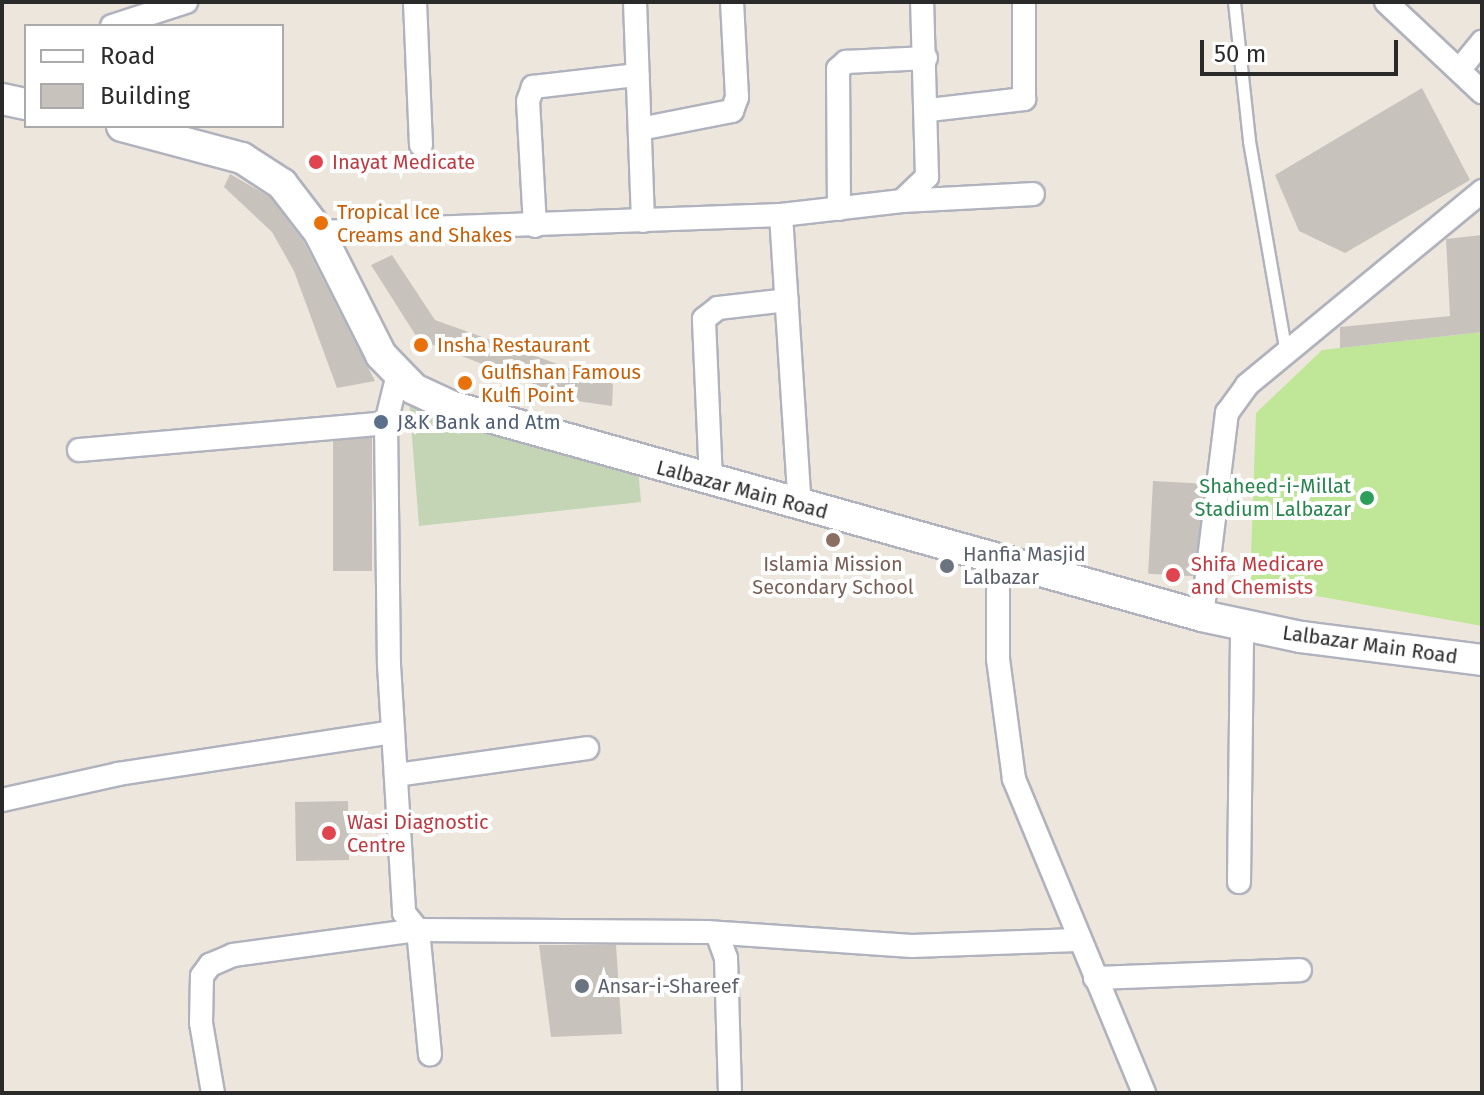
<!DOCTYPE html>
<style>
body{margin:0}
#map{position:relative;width:1484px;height:1095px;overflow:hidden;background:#ece6dd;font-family:"Fira Sans",sans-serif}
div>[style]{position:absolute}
.cemetery>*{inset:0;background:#c3d5b5}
.pitch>*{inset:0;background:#c0e698}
.building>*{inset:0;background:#c7c3bc;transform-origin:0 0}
.roads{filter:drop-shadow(2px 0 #b0b2bd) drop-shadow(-2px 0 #b0b2bd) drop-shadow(0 2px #b0b2bd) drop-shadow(0 -2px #b0b2bd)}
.lane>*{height:11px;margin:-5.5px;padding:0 5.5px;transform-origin:5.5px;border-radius:5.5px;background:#fff}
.street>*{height:22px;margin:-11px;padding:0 11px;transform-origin:11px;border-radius:11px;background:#fff}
.secondary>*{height:30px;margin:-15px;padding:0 15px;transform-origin:15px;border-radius:15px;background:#fff}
.dots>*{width:22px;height:22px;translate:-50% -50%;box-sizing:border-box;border:4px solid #fff;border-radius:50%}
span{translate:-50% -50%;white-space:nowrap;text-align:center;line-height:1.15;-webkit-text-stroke:8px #fff;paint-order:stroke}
.health-label{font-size:20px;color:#be3a42}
.left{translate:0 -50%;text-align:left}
.food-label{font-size:20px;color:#c56008}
.service-label{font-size:20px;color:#4e5e75}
.leisure-label{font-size:20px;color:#27864d}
.right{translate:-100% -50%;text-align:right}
.street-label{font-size:20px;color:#2a2a2a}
.worship-label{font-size:20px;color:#5b616d}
.education-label{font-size:20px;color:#785e54}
.frame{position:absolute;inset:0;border:4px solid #2a2a2a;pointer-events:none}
.legend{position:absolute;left:24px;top:24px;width:260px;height:104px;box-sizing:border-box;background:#fff;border:2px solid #aaa;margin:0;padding:10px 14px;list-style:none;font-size:24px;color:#2a2a2a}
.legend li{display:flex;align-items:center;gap:16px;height:40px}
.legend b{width:40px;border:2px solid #aaa}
.scale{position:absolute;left:1200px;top:40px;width:198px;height:36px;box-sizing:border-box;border:4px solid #2a2a2a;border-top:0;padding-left:10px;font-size:24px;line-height:28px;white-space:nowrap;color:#2a2a2a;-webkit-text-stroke:6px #fff;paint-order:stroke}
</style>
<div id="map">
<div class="cemetery">
<i style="clip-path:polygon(409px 399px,638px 470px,641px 502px,419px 526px)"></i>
</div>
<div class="pitch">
<i style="clip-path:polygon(1482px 332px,1482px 626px,1250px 584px,1256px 413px,1322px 350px)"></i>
</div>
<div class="building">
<i style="clip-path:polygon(1422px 88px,1470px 180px,1345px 253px,1299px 231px,1275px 175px)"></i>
<i style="clip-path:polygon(230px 174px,270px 197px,304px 242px,375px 381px,337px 388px,294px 271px,272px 232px,224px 187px)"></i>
<i style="clip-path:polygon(1482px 235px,1482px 332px,1340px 348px,1340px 327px,1450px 316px,1446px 239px)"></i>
<i style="clip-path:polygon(392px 255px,435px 320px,613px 384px,612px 406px,577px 401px,418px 339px,371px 265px)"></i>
<i style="left:372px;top:438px;width:133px;height:39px;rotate:90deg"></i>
<i style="left:1153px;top:481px;width:51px;height:93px;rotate:3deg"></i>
<i style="left:348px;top:801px;width:59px;height:53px;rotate:89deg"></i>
<i style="clip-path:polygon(539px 945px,616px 945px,622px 1034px,551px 1037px)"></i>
</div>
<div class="roads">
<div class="lane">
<i style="left:1234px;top:2px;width:140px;rotate:83.8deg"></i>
<i style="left:1249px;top:141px;width:215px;rotate:80.1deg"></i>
</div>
<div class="street">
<i style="left:415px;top:2px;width:143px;rotate:87.6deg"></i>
<i style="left:635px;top:2px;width:219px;rotate:87.9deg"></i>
<i style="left:1386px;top:2px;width:132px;rotate:43.2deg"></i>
<i style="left:112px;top:26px;width:78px;rotate:-18deg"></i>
<i style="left:1460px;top:69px;width:35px;rotate:-51deg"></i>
<i style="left:929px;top:110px;width:96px;rotate:-6.6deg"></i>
<i style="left:1024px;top:99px;width:97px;rotate:-90deg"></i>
<i style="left:640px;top:129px;width:94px;rotate:-11.1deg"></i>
<i style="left:732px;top:111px;width:15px;rotate:-70deg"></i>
<i style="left:737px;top:97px;width:95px;rotate:-93deg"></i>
<i style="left:904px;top:201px;width:129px;rotate:-3.1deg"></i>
<i style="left:839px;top:209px;width:140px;rotate:-90.4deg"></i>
<i style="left:838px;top:69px;width:11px;rotate:-41deg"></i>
<i style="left:846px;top:62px;width:80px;rotate:-2.9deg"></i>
<i style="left:781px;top:215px;width:291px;rotate:86.3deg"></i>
<i style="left:535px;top:226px;width:125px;rotate:-93.2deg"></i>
<i style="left:528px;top:101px;width:15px;rotate:-70deg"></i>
<i style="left:533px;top:87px;width:105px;rotate:-6.6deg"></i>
<i style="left:319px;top:232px;width:462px;rotate:-2.1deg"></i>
<i style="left:781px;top:215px;width:122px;rotate:-6.6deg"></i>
<i style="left:902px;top:201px;width:35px;rotate:-44deg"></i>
<i style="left:927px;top:177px;width:175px;rotate:-91.6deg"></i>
<i style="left:398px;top:374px;width:50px;rotate:103.8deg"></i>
<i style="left:386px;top:423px;width:242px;rotate:89.3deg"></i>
<i style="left:389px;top:665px;width:248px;rotate:86.5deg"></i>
<i style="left:404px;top:913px;width:22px;rotate:51deg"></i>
<i style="left:418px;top:930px;width:125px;rotate:84.5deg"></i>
<i style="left:79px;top:450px;width:308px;rotate:-5deg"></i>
<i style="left:711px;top:481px;width:162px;rotate:-92.5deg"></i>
<i style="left:704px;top:319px;width:18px;rotate:-38deg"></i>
<i style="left:718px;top:308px;width:69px;rotate:-6.6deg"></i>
<i style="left:998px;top:559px;width:100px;rotate:90deg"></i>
<i style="left:998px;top:659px;width:121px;rotate:82.4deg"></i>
<i style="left:1014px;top:779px;width:340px;rotate:67.5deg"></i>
<i style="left:1202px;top:616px;width:205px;rotate:-83deg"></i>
<i style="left:1227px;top:413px;width:34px;rotate:-54deg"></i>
<i style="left:1247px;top:385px;width:305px;rotate:-39.5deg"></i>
<i style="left:396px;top:775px;width:193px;rotate:-8deg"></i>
<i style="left:2px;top:800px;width:119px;rotate:-12.6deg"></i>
<i style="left:118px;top:774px;width:278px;rotate:-8.7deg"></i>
<i style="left:1239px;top:882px;width:257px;rotate:-89.3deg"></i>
<i style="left:718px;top:936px;width:23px;rotate:70deg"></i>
<i style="left:726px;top:958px;width:135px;rotate:88.3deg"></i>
<i style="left:1095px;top:978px;width:205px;rotate:-2.2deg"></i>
<i style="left:213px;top:1093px;width:71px;rotate:-99.7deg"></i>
<i style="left:201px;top:1023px;width:47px;rotate:-88.8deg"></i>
<i style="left:202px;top:976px;width:14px;rotate:-54deg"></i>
<i style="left:210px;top:965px;width:25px;rotate:-23deg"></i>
<i style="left:233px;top:955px;width:187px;rotate:-7.7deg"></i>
<i style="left:418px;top:930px;width:289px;rotate:0.4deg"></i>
<i style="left:707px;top:932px;width:205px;rotate:3.9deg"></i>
<i style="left:912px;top:946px;width:165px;rotate:-2.1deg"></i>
</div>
<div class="secondary">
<i style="left:2px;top:99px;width:25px;rotate:12deg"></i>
<i style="left:122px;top:126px;width:124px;rotate:14.9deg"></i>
<i style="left:242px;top:158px;width:48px;rotate:33deg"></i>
<i style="left:282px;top:184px;width:61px;rotate:52.4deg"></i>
<i style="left:319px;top:232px;width:138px;rotate:63.2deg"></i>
<i style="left:381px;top:355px;width:47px;rotate:45.9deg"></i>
<i style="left:414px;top:389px;width:40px;rotate:25deg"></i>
<i style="left:450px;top:406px;width:781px;rotate:15.6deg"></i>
<i style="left:1202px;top:616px;width:101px;rotate:12deg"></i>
<i style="left:1301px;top:637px;width:182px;rotate:7.2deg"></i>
</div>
</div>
<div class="dots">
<i style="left:316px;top:162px;background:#e0444e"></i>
<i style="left:321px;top:223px;background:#e8710a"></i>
<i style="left:421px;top:345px;background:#e8710a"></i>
<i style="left:465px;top:383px;background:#e8710a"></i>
<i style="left:381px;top:422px;background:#5c6f8a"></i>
<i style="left:1367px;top:498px;background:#2e9e5b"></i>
<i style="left:833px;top:540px;background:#8d6e63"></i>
<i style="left:947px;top:566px;background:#6b7280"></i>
<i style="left:1173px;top:575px;background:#e0444e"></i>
<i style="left:329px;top:833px;background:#e0444e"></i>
<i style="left:582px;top:986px;background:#6b7280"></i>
</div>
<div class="health-label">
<span class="left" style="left:332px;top:162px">Inayat Medicate</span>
<span class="left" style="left:1191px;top:576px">Shifa Medicare<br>and Chemists</span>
<span class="left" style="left:347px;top:834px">Wasi Diagnostic<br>Centre</span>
</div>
<div class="food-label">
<span class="left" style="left:337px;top:224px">Tropical Ice<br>Creams and Shakes</span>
<span class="left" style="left:437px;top:345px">Insha Restaurant</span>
<span class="left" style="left:481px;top:384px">Gulfishan Famous<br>Kulfi Point</span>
</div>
<div class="service-label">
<span class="left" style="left:397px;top:422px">J&amp;K Bank and Atm</span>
</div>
<div class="leisure-label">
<span class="right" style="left:1351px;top:498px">Shaheed-i-Millat<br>Stadium Lalbazar</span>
</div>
<div class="street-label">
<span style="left:742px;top:490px;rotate:15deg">Lalbazar Main Road</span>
<span style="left:1370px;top:645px;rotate:8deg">Lalbazar Main Road</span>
</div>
<div class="worship-label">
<span class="left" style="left:963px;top:566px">Hanfia Masjid<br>Lalbazar</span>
<span class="left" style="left:598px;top:986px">Ansar-i-Shareef</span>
</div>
<div class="education-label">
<span style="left:833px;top:576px">Islamia Mission<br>Secondary School</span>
</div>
<div class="frame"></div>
<ul class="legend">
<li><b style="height:10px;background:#fff"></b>Road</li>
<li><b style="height:22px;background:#c7c3bc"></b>Building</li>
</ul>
<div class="scale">50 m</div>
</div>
